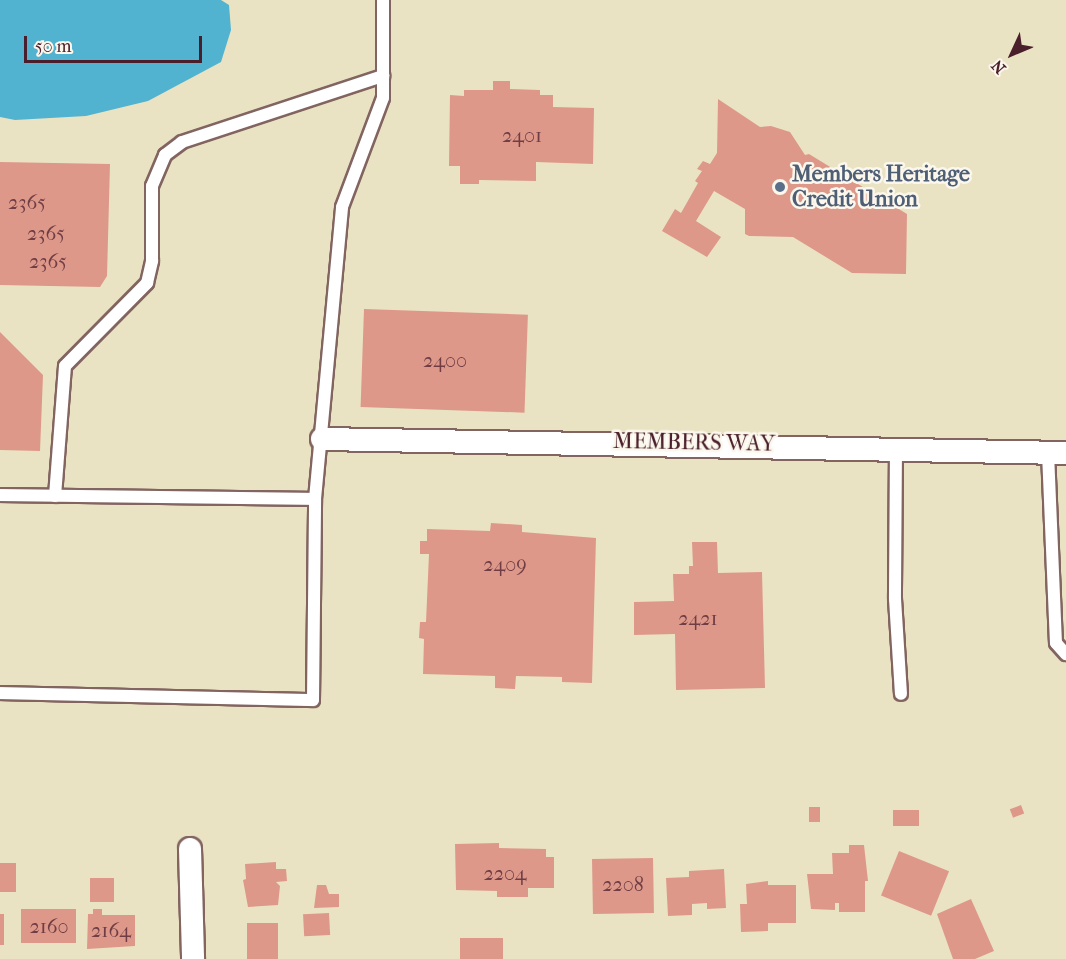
<!DOCTYPE html>
<style>
body{margin:0}
#map{position:relative;width:1066px;height:959px;overflow:hidden;background:#eae3c3;font-family:"IM FELL French Canon",serif}
div>[style]{position:absolute}
.water>*{inset:0;background:#51b3d0}
.building>*{inset:0;background:#dd988a;transform-origin:0 0}
.roads{filter:drop-shadow(2px 0 #826460) drop-shadow(-2px 0 #826460) drop-shadow(0 2px #826460) drop-shadow(0 -2px #826460)}
.lane>*{height:12px;margin:-6px;padding:0 6px;transform-origin:6px;border-radius:6px;background:#fff}
.street>*{height:22px;margin:-11px;padding:0 11px;transform-origin:11px;border-radius:11px;background:#fff}
.dots>*{width:16px;height:16px;translate:-50% -50%;box-sizing:border-box;border:3px solid #fbf7ec;border-radius:50%}
span{translate:-50% -50%;white-space:nowrap;text-align:center;line-height:1.15;-webkit-text-stroke:5px #fbf7ec;paint-order:stroke}
.number-label{font-size:20px;color:#6f3d43}
.number-label span{-webkit-text-stroke-width:0}
.service-label{font-size:22px;color:#4e5e75;font-weight:700}
.left{translate:0 -50%;text-align:left}
.street-label{font-size:22px;color:#4a1f2b}
.north{position:absolute;left:982px;top:24px;width:60px;height:60px;-webkit-text-stroke:4px #fbf7ec;paint-order:stroke;rotate:226deg;font-size:16px;font-weight:700;line-height:24px;text-align:center;color:#4a1f2b}
.north::after{content:'';display:block;margin:auto;width:21px;height:27px;background:#4a1f2b;clip-path:polygon(50% 0,100% 100%,50% 72%,0 100%)}
.scale{position:absolute;left:24px;top:36px;width:178px;height:27px;box-sizing:border-box;border:3px solid #4a1f2b;border-top:0;padding-left:8px;font-size:18px;line-height:21px;white-space:nowrap;color:#4a1f2b;-webkit-text-stroke:4px #fbf7ec;paint-order:stroke}
</style>
<div id="map">
<div class="water">
<i style="clip-path:polygon(0 0,221px 0,229px 5px,231px 30px,221px 62px,148px 101px,86px 116px,15px 120px,0 117px)"></i>
</div>
<div class="building">
<i style="clip-path:polygon(493px 81px,510px 81px,510px 89px,540px 90px,540px 95px,553px 95px,553px 107px,594px 108px,593px 164px,536px 162px,536px 181px,479px 180px,479px 184px,460px 184px,460px 166px,449px 166px,450px 95px,464px 96px,464px 90px,493px 90px)"></i>
<i style="clip-path:polygon(718px 99px,760px 127px,771px 126px,790px 132px,805px 155px,809px 154px,907px 214px,906px 274px,852px 273px,793px 237px,749px 236px,745px 234px,745px 209px,714px 191px,696px 221px,721px 237px,707px 257px,662px 231px,675px 209px,681px 213px,698px 183px,695px 181px,702px 171px,697px 169px,703px 161px,710px 164px,717px 153px)"></i>
<i style="clip-path:polygon(0 162px,110px 164px,107px 276px,100px 287px,0 285px)"></i>
<i style="left:364px;top:309px;width:164px;height:98px;rotate:2deg"></i>
<i style="clip-path:polygon(0 332px,43px 375px,40px 451px,0 450px)"></i>
<i style="clip-path:polygon(491px 523px,522px 525px,522px 532px,596px 538px,592px 683px,562px 682px,562px 677px,516px 676px,515px 689px,495px 688px,495px 676px,423px 674px,424px 639px,419px 638px,420px 622px,426px 622px,429px 554px,420px 554px,420px 541px,427px 541px,427px 529px,490px 531px)"></i>
<i style="clip-path:polygon(692px 542px,717px 542px,718px 573px,762px 572px,765px 688px,676px 690px,675px 634px,634px 635px,634px 602px,674px 601px,673px 574px,689px 574px,689px 566px,693px 566px)"></i>
<i style="left:1021px;top:805px;width:9px;height:12px;rotate:69deg"></i>
<i style="left:809px;top:807px;width:11px;height:15px"></i>
<i style="left:893px;top:810px;width:26px;height:16px"></i>
<i style="clip-path:polygon(499px 843px,499px 848px,546px 849px,546px 857px,554px 857px,554px 888px,528px 888px,528px 897px,497px 897px,497px 891px,456px 890px,455px 844px)"></i>
<i style="clip-path:polygon(849px 845px,864px 845px,868px 881px,865px 881px,865px 912px,839px 912px,839px 903px,835px 903px,835px 910px,811px 909px,807px 874px,833px 874px,832px 853px,849px 853px)"></i>
<i style="left:899px;top:851px;width:54px;height:48px;rotate:22deg"></i>
<i style="left:653px;top:858px;width:55px;height:61px;rotate:89deg"></i>
<i style="clip-path:polygon(276px 862px,276px 869px,286px 869px,287px 881px,276px 882px,280px 886px,278px 905px,248px 907px,243px 880px,246px 879px,245px 864px)"></i>
<i style="left:0;top:863px;width:16px;height:29px"></i>
<i style="clip-path:polygon(724px 869px,726px 908px,707px 909px,707px 903px,692px 904px,692px 915px,668px 916px,666px 878px,689px 877px,689px 871px)"></i>
<i style="left:90px;top:878px;width:24px;height:24px"></i>
<i style="clip-path:polygon(768px 881px,768px 885px,796px 885px,796px 923px,768px 923px,768px 931px,741px 932px,740px 904px,747px 904px,746px 884px)"></i>
<i style="clip-path:polygon(317px 885px,326px 885px,329px 894px,339px 894px,339px 907px,314px 908px)"></i>
<i style="clip-path:polygon(971px 899px,994px 951px,975px 959px,953px 959px,937px 914px)"></i>
<i style="left:21px;top:909px;width:55px;height:34px"></i>
<i style="clip-path:polygon(93px 909px,102px 909px,102px 915px,135px 915px,135px 946px,87px 949px,88px 914px,93px 914px)"></i>
<i style="left:329px;top:913px;width:22px;height:26px;rotate:87deg"></i>
<i style="left:0;top:914px;width:4px;height:31px"></i>
<i style="left:247px;top:923px;width:31px;height:36px"></i>
<i style="left:460px;top:938px;width:43px;height:21px"></i>
</div>
<div class="roads">
<div class="lane">
<i style="left:896px;top:447px;width:152px;rotate:90.4deg"></i>
<i style="left:895px;top:599px;width:95px;rotate:86.4deg"></i>
<i style="left:1048px;top:453px;width:190px;rotate:87.6deg"></i>
<i style="left:1056px;top:643px;width:15px;rotate:48deg"></i>
<i style="left:0;top:495px;width:315px;rotate:0.7deg"></i>
<i style="left:55px;top:496px;width:130px;rotate:-85.6deg"></i>
<i style="left:65px;top:366px;width:117px;rotate:-45.3deg"></i>
<i style="left:147px;top:283px;width:23px;rotate:-77deg"></i>
<i style="left:152px;top:261px;width:75px;rotate:-90deg"></i>
<i style="left:152px;top:186px;width:34px;rotate:-67deg"></i>
<i style="left:165px;top:155px;width:21px;rotate:-37deg"></i>
<i style="left:182px;top:142px;width:212px;rotate:-18.2deg"></i>
<i style="left:0;top:693px;width:313px;rotate:1.3deg"></i>
<i style="left:313px;top:700px;width:201px;rotate:-89.4deg"></i>
<i style="left:315px;top:499px;width:293px;rotate:-84.7deg"></i>
<i style="left:342px;top:207px;width:116px;rotate:-69.4deg"></i>
<i style="left:383px;top:98px;width:98px;rotate:-90deg"></i>
</div>
<div class="street">
<i style="left:322px;top:439px;width:744px;rotate:1.08deg"></i>
<i style="left:190px;top:849px;width:110px;rotate:88.4deg"></i>
</div>
</div>
<div class="dots">
<i style="left:780px;top:187px;background:#5c6f8a"></i>
</div>
<div class="number-label">
<span style="left:522px;top:135px">2401</span>
<span style="left:27px;top:202px">2365</span>
<span style="left:46px;top:233px">2365</span>
<span style="left:48px;top:261px">2365</span>
<span style="left:445px;top:360px">2400</span>
<span style="left:505px;top:564px">2409</span>
<span style="left:698px;top:618px">2421</span>
<span style="left:505px;top:873px">2204</span>
<span style="left:623px;top:884px">2208</span>
<span style="left:49px;top:926px">2160</span>
<span style="left:111px;top:930px">2164</span>
</div>
<div class="service-label">
<span class="left" style="left:792px;top:187px">Members Heritage<br>Credit Union</span>
</div>
<div class="street-label">
<span style="left:694px;top:443px;rotate:1deg">MEMBERS WAY</span>
</div>
<div class="north">N</div>
<div class="scale">50 m</div>
</div>
